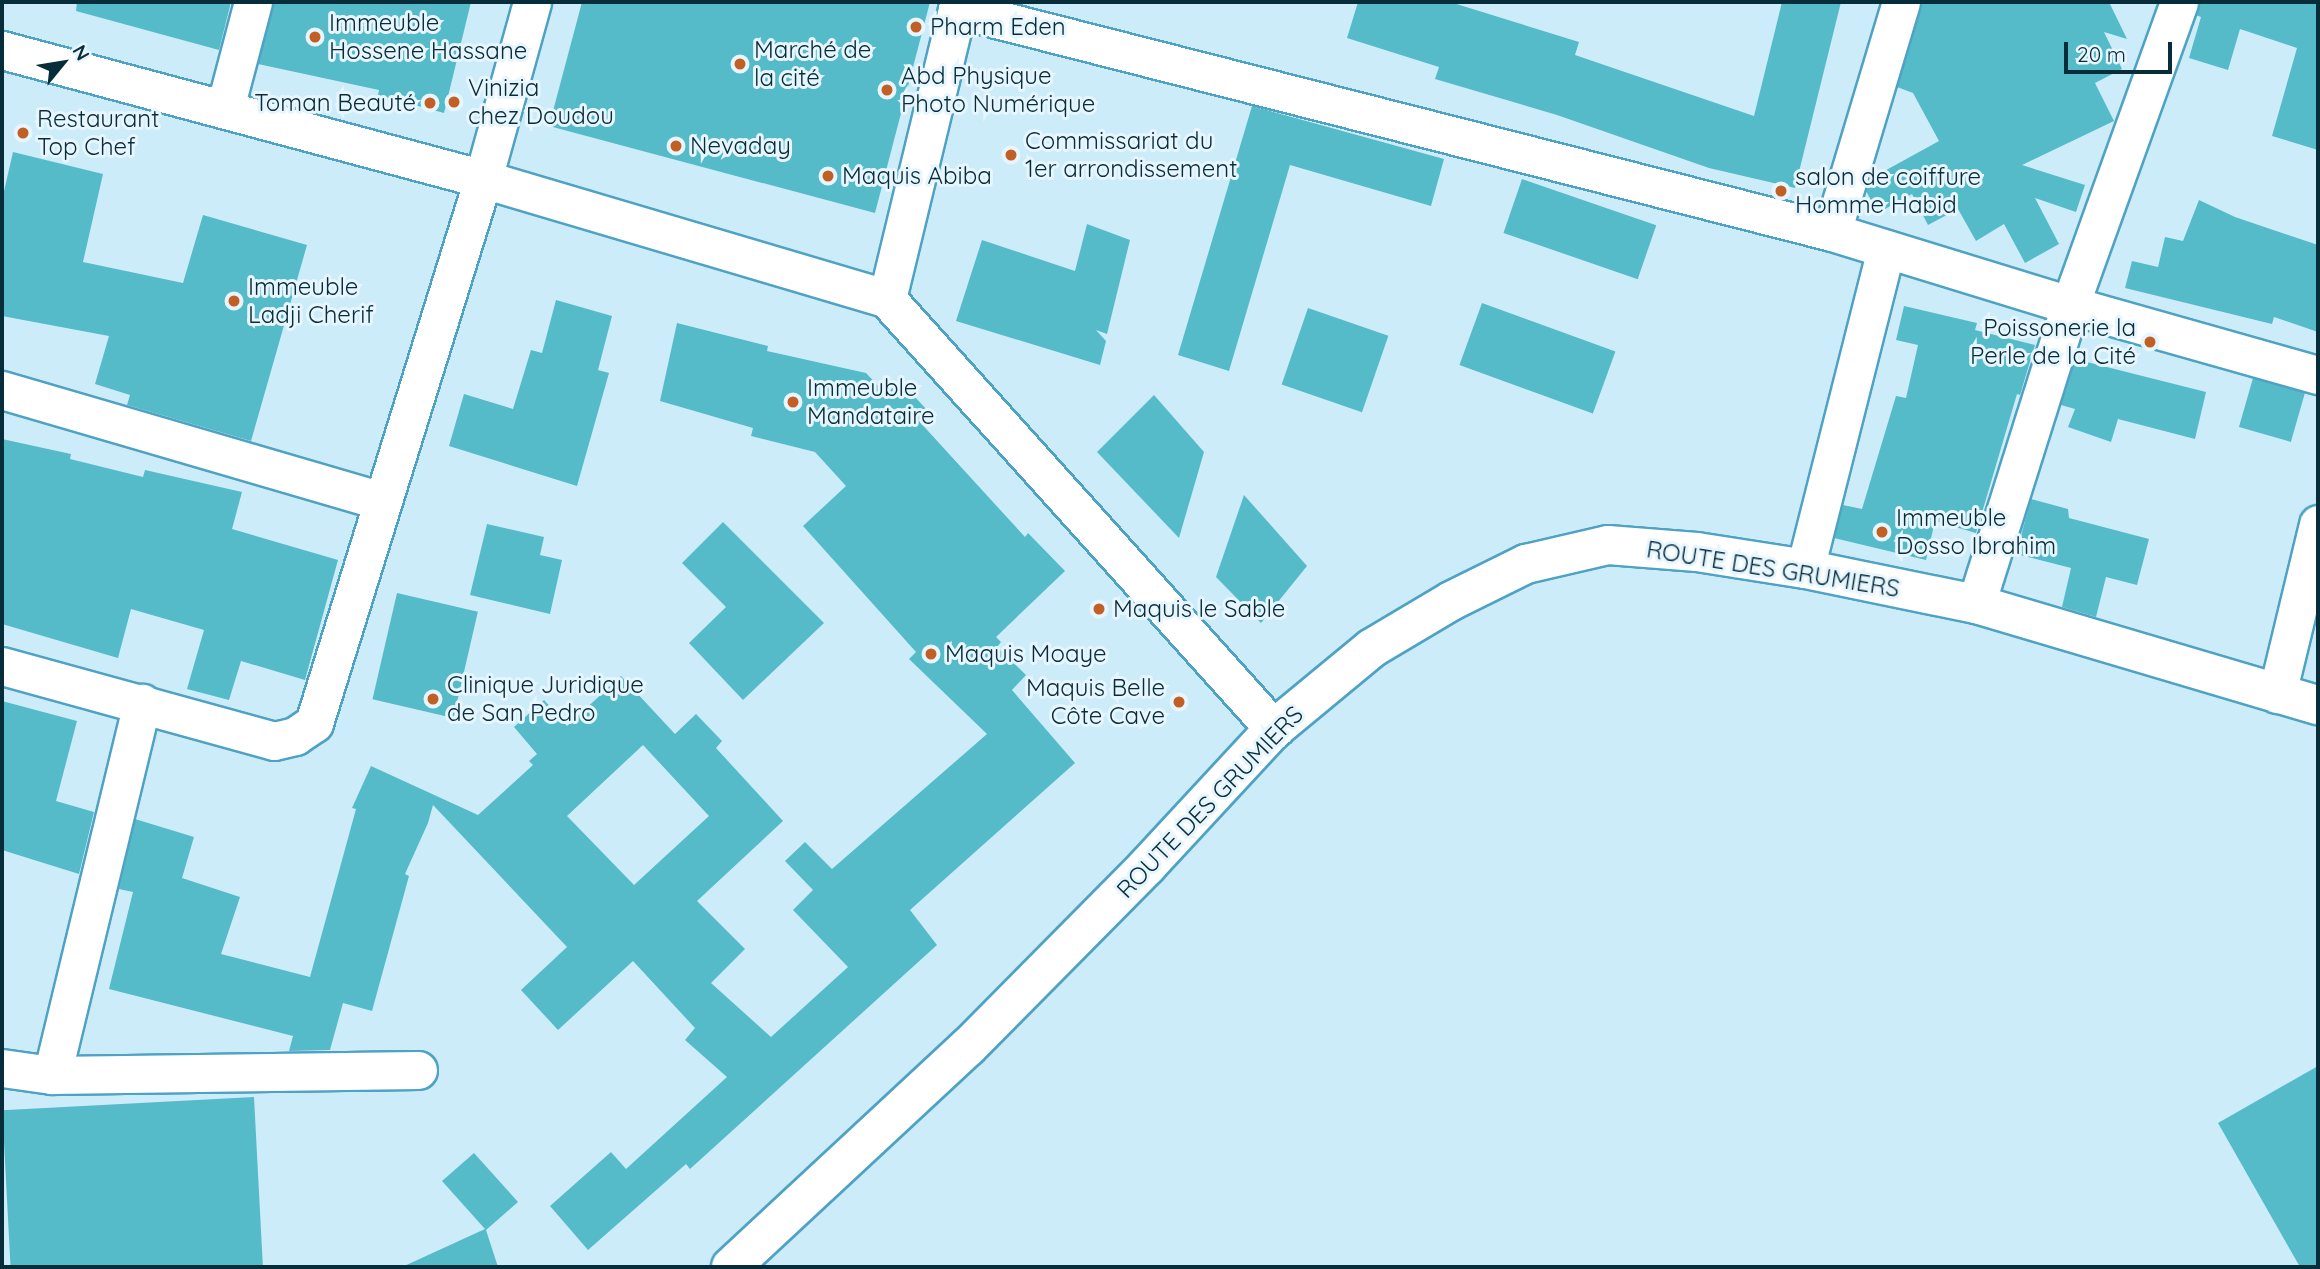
<!DOCTYPE html>
<meta charset="utf-8">
<style>
body{margin:0}
#map{position:relative;width:2320px;height:1269px;overflow:hidden;background:#cdecfa;font-family:Quicksand,sans-serif}
div>[style]{position:absolute}
.building>*{inset:0;background:#55bbc8;transform-origin:0 0}
.roads{filter:drop-shadow(2px 0 #4ea2c4) drop-shadow(-2px 0 #4ea2c4) drop-shadow(0 2px #4ea2c4) drop-shadow(0 -2px #4ea2c4)}
.minor>*{height:37px;margin:-18.5px;padding:0 18.5px;transform-origin:18.5px;border-radius:18.5px;background:#fff}
.secondary>*{height:38px;margin:-19px;padding:0 19px;transform-origin:19px;border-radius:19px;background:#fff}
.dots>*{width:19px;height:19px;translate:-50% -50%;box-sizing:border-box;border:4px solid #e7f6fe;border-radius:50%}
span{translate:-50% -50%;white-space:nowrap;text-align:center;line-height:1.15;-webkit-text-stroke:6px #e7f6fe;paint-order:stroke}
.poi-label{font-size:24px;color:#072c3a}
.left{translate:0 -50%;text-align:left}
.right{translate:-100% -50%;text-align:right}
.street-label{font-size:24px;color:#072c3a}
.frame{position:absolute;inset:0;border:4px solid #072c3a;pointer-events:none}
.north{position:absolute;left:28px;top:28px;width:70px;height:70px;-webkit-text-stroke:5px #e7f6fe;paint-order:stroke;rotate:60deg;font-size:19px;font-weight:700;line-height:28px;text-align:center;color:#072c3a}
.north::after{content:'';display:block;margin:auto;width:24px;height:32px;background:#072c3a;clip-path:polygon(50% 0,100% 100%,50% 72%,0 100%)}
.scale{position:absolute;left:2064px;top:42px;width:108px;height:32px;box-sizing:border-box;border:4px solid #072c3a;border-top:0;padding-left:9px;font-size:21px;line-height:24px;white-space:nowrap;color:#072c3a;-webkit-text-stroke:5px #e7f6fe;paint-order:stroke}
</style>
<div id="map">
<div class="building">
<i style="clip-path:polygon(77px 2px,231px 2px,219px 50px,76px 11px)"></i>
<i style="clip-path:polygon(273px 2px,471px 2px,444px 113px,378px 95px,379px 90px,258px 64px)"></i>
<i style="clip-path:polygon(582px 2px,930px 2px,875px 213px,549px 126px)"></i>
<i style="clip-path:polygon(1358px 2px,1450px 2px,1579px 42px,1575px 55px,1754px 116px,1782px 2px,1841px 2px,1795px 188px,1709px 168px,1557px 115px,1435px 79px,1439px 67px,1347px 38px)"></i>
<i style="clip-path:polygon(1921px 2px,2109px 2px,2127px 39px,2104px 32px,2122px 69px,2095px 83px,2114px 121px,2022px 165px,2085px 185px,2076px 212px,2035px 198px,2059px 244px,2025px 263px,2004px 224px,1976px 241px,1958px 209px,1928px 225px,1912px 194px,1878px 213px,1866px 191px,1870px 179px,1939px 141px,1913px 93px,1897px 87px)"></i>
<i style="clip-path:polygon(2199px 2px,2318px 2px,2318px 150px,2272px 136px,2297px 48px,2240px 29px,2228px 70px,2189px 58px,2201px 17px,2196px 15px)"></i>
<i style="clip-path:polygon(1252px 106px,1444px 159px,1431px 206px,1290px 165px,1229px 371px,1178px 355px)"></i>
<i style="clip-path:polygon(13px 152px,103px 174px,83px 262px,183px 283px,203px 215px,307px 245px,251px 441px,127px 405px,130px 395px,95px 384px,109px 336px,2px 316px,2px 200px)"></i>
<i style="left:1522px;top:179px;width:142px;height:57px;rotate:19deg"></i>
<i style="clip-path:polygon(2199px 200px,2235px 217px,2318px 245px,2318px 332px,2274px 317px,2272px 324px,2125px 288px,2132px 261px,2158px 267px,2165px 237px,2183px 241px)"></i>
<i style="clip-path:polygon(1087px 224px,1130px 240px,1107px 334px,1096px 330px,1106px 341px,1100px 365px,956px 321px,982px 240px,1075px 271px)"></i>
<i style="clip-path:polygon(556px 300px,612px 316px,598px 370px,609px 373px,577px 486px,449px 446px,464px 394px,513px 409px,531px 350px,542px 353px)"></i>
<i style="left:1482px;top:303px;width:142px;height:66px;rotate:20deg"></i>
<i style="clip-path:polygon(1904px 306px,1977px 323px,1975px 330px,2035px 345px,2020px 395px,2017px 394px,1976px 533px,1935px 521px,1926px 560px,1834px 538px,1843px 505px,1862px 509px,1896px 396px,1906px 398px,1918px 345px,1896px 340px)"></i>
<i style="left:1308px;top:308px;width:85px;height:81px;rotate:19deg"></i>
<i style="clip-path:polygon(evenodd,677px 323px,768px 346px,767px 351px,866px 373px,886px 394px,900px 381px,928px 411px,918px 420px,1025px 537px,1028px 533px,1065px 571px,996px 637px,1001px 642px,997px 647px,1026px 675px,1012px 690px,1075px 763px,910px 910px,937px 945px,690px 1169px,686px 1164px,588px 1250px,550px 1206px,611px 1152px,626px 1169px,727px 1077px,685px 1040px,695px 1028px,633px 961px,558px 1030px,521px 990px,567px 947px,433px 805px,428px 823px,405px 874px,409px 876px,372px 1011px,343px 1003px,330px 1050px,289px 1051px,293px 1036px,109px 989px,133px 892px,119px 889px,135px 819px,194px 837px,182px 878px,240px 897px,221px 954px,310px 977px,356px 809px,352px 808px,371px 766px,478px 815px,533px 765px,529px 761px,537px 754px,514px 727px,544px 700px,567px 726px,621px 676px,675px 734px,696px 714px,722px 741px,716px 748px,783px 821px,697px 901px,745px 949px,711px 983px,771px 1037px,848px 967px,793px 910px,813px 890px,785px 861px,805px 842px,832px 869px,987px 734px,909px 659px,916px 652px,803px 526px,846px 486px,815px 452px,751px 436px,753px 428px,660px 401px,677px 323px,643px 745px,709px 816px,634px 885px,567px 816px,643px 745px)"></i>
<i style="clip-path:polygon(2075px 359px,2206px 392px,2195px 439px,2118px 419px,2111px 442px,2068px 427px,2075px 409px,2061px 405px)"></i>
<i style="left:2253px;top:378px;width:54px;height:51px;rotate:16deg"></i>
<i style="clip-path:polygon(1154px 395px,1204px 452px,1179px 538px,1097px 452px)"></i>
<i style="clip-path:polygon(2px 439px,71px 454px,70px 459px,143px 477px,145px 470px,242px 492px,232px 529px,338px 560px,305px 680px,241px 661px,229px 700px,187px 689px,204px 630px,131px 609px,118px 658px,2px 624px)"></i>
<i style="clip-path:polygon(1244px 495px,1307px 566px,1261px 623px,1216px 577px)"></i>
<i style="clip-path:polygon(2031px 499px,2068px 509px,2069px 518px,2149px 539px,2137px 585px,2106px 577px,2096px 617px,2062px 607px,2071px 568px,2016px 554px)"></i>
<i style="clip-path:polygon(723px 522px,824px 623px,743px 700px,689px 643px,726px 607px,682px 563px)"></i>
<i style="clip-path:polygon(487px 524px,544px 537px,540px 555px,562px 560px,550px 614px,470px 595px)"></i>
<i style="left:397px;top:593px;width:83px;height:109px;rotate:13deg"></i>
<i style="clip-path:polygon(2px 701px,77px 721px,56px 801px,94px 812px,79px 874px,2px 850px)"></i>
<i style="clip-path:polygon(2318px 1066px,2318px 1267px,2300px 1267px,2218px 1123px)"></i>
<i style="left:254px;top:1097px;width:170px;height:252px;rotate:87deg"></i>
<i style="clip-path:polygon(474px 1153px,518px 1202px,486px 1230px,498px 1267px,402px 1267px,485px 1229px,442px 1181px)"></i>
</div>
<div class="roads">
<div class="minor">
<i style="left:957px;top:9px;width:903px;rotate:14.3deg"></i>
<i style="left:1832px;top:232px;width:249px;rotate:17.1deg"></i>
<i style="left:2070px;top:305px;width:258px;rotate:15.8deg"></i>
<i style="left:2px;top:50px;width:498px;rotate:15deg"></i>
<i style="left:483px;top:179px;width:421px;rotate:16.5deg"></i>
<i style="left:887px;top:299px;width:579px;rotate:48.01deg"></i>
<i style="left:225px;top:108px;width:110px;rotate:-75.2deg"></i>
<i style="left:1832px;top:232px;width:240px;rotate:-73.3deg"></i>
<i style="left:887px;top:299px;width:306px;rotate:-76.4deg"></i>
<i style="left:2px;top:390px;width:396px;rotate:16.3deg"></i>
<i style="left:1805px;top:569px;width:330px;rotate:-75.8deg"></i>
<i style="left:1976px;top:604px;width:313px;rotate:-72.5deg"></i>
<i style="left:2070px;top:305px;width:322px;rotate:-70.2deg"></i>
<i style="left:2px;top:666px;width:282px;rotate:15.4deg"></i>
<i style="left:274px;top:741px;width:22px;rotate:-13deg"></i>
<i style="left:295px;top:736px;width:23px;rotate:-34deg"></i>
<i style="left:314px;top:723px;width:570px;rotate:-72.74deg"></i>
<i style="left:483px;top:179px;width:184px;rotate:-74.5deg"></i>
<i style="left:2277px;top:694px;width:175px;rotate:-76.4deg"></i>
<i style="left:2px;top:1068px;width:50px;rotate:8deg"></i>
<i style="left:52px;top:1075px;width:366px;rotate:-0.8deg"></i>
<i style="left:52px;top:1075px;width:383px;rotate:-76.4deg"></i>
</div>
<div class="secondary">
<i style="left:731px;top:1267px;width:323px;rotate:-42.9deg"></i>
<i style="left:968px;top:1047px;width:255px;rotate:-45.3deg"></i>
<i style="left:1147px;top:866px;width:187px;rotate:-47.2deg"></i>
<i style="left:1274px;top:729px;width:127px;rotate:-39.6deg"></i>
<i style="left:1372px;top:648px;width:92px;rotate:-30.7deg"></i>
<i style="left:1451px;top:601px;width:84px;rotate:-26.3deg"></i>
<i style="left:1526px;top:564px;width:84px;rotate:-13deg"></i>
<i style="left:1608px;top:545px;width:89px;rotate:4.5deg"></i>
<i style="left:1697px;top:552px;width:109px;rotate:8.9deg"></i>
<i style="left:1805px;top:569px;width:175px;rotate:11.6deg"></i>
<i style="left:1976px;top:604px;width:357px;rotate:16.5deg"></i>
</div>
</div>
<div class="dots">
<i style="left:916px;top:27px;background:#c25f25"></i>
<i style="left:315px;top:37px;background:#c25f25"></i>
<i style="left:740px;top:64px;background:#c25f25"></i>
<i style="left:887px;top:90px;background:#c25f25"></i>
<i style="left:454px;top:102px;background:#c25f25"></i>
<i style="left:430px;top:103px;background:#c25f25"></i>
<i style="left:23px;top:133px;background:#c25f25"></i>
<i style="left:676px;top:146px;background:#c25f25"></i>
<i style="left:1011px;top:155px;background:#c25f25"></i>
<i style="left:828px;top:176px;background:#c25f25"></i>
<i style="left:1781px;top:191px;background:#c25f25"></i>
<i style="left:234px;top:301px;background:#c25f25"></i>
<i style="left:2150px;top:342px;background:#c25f25"></i>
<i style="left:793px;top:402px;background:#c25f25"></i>
<i style="left:1882px;top:532px;background:#c25f25"></i>
<i style="left:1099px;top:609px;background:#c25f25"></i>
<i style="left:931px;top:654px;background:#c25f25"></i>
<i style="left:433px;top:699px;background:#c25f25"></i>
<i style="left:1179px;top:702px;background:#c25f25"></i>
</div>
<div class="poi-label">
<span class="left" style="left:329px;top:37px">Immeuble<br>Hossene Hassane</span>
<span class="left" style="left:930px;top:27px">Pharm Eden</span>
<span class="left" style="left:754px;top:64px">Marché de<br>la cité</span>
<span class="left" style="left:901px;top:90px">Abd Physique<br>Photo Numérique</span>
<span class="left" style="left:468px;top:102px">Vinizia<br>chez Doudou</span>
<span class="right" style="left:416px;top:103px">Toman Beauté</span>
<span class="left" style="left:37px;top:133px">Restaurant<br>Top Chef</span>
<span class="left" style="left:1025px;top:155px">Commissariat du<br>1er arrondissement</span>
<span class="left" style="left:690px;top:146px">Nevaday</span>
<span class="left" style="left:842px;top:176px">Maquis Abiba</span>
<span class="left" style="left:1795px;top:191px">salon de coiffure<br>Homme Habid</span>
<span class="left" style="left:248px;top:301px">Immeuble<br>Ladji Cherif</span>
<span class="right" style="left:2136px;top:342px">Poissonerie la<br>Perle de la Cité</span>
<span class="left" style="left:807px;top:402px">Immeuble<br>Mandataire</span>
<span class="left" style="left:1896px;top:532px">Immeuble<br>Dosso Ibrahim</span>
<span class="left" style="left:1113px;top:609px">Maquis le Sable</span>
<span class="left" style="left:945px;top:654px">Maquis Moaye</span>
<span class="left" style="left:447px;top:699px">Clinique Juridique<br>de San Pedro</span>
<span class="right" style="left:1165px;top:702px">Maquis Belle<br>Côte Cave</span>
</div>
<div class="street-label">
<span style="left:1773px;top:569px;rotate:9deg">ROUTE DES GRUMIERS</span>
<span style="left:1210px;top:802px;rotate:-46deg">ROUTE DES GRUMIERS</span>
</div>
<div class="frame"></div>
<div class="north">N</div>
<div class="scale">20 m</div>
</div>
